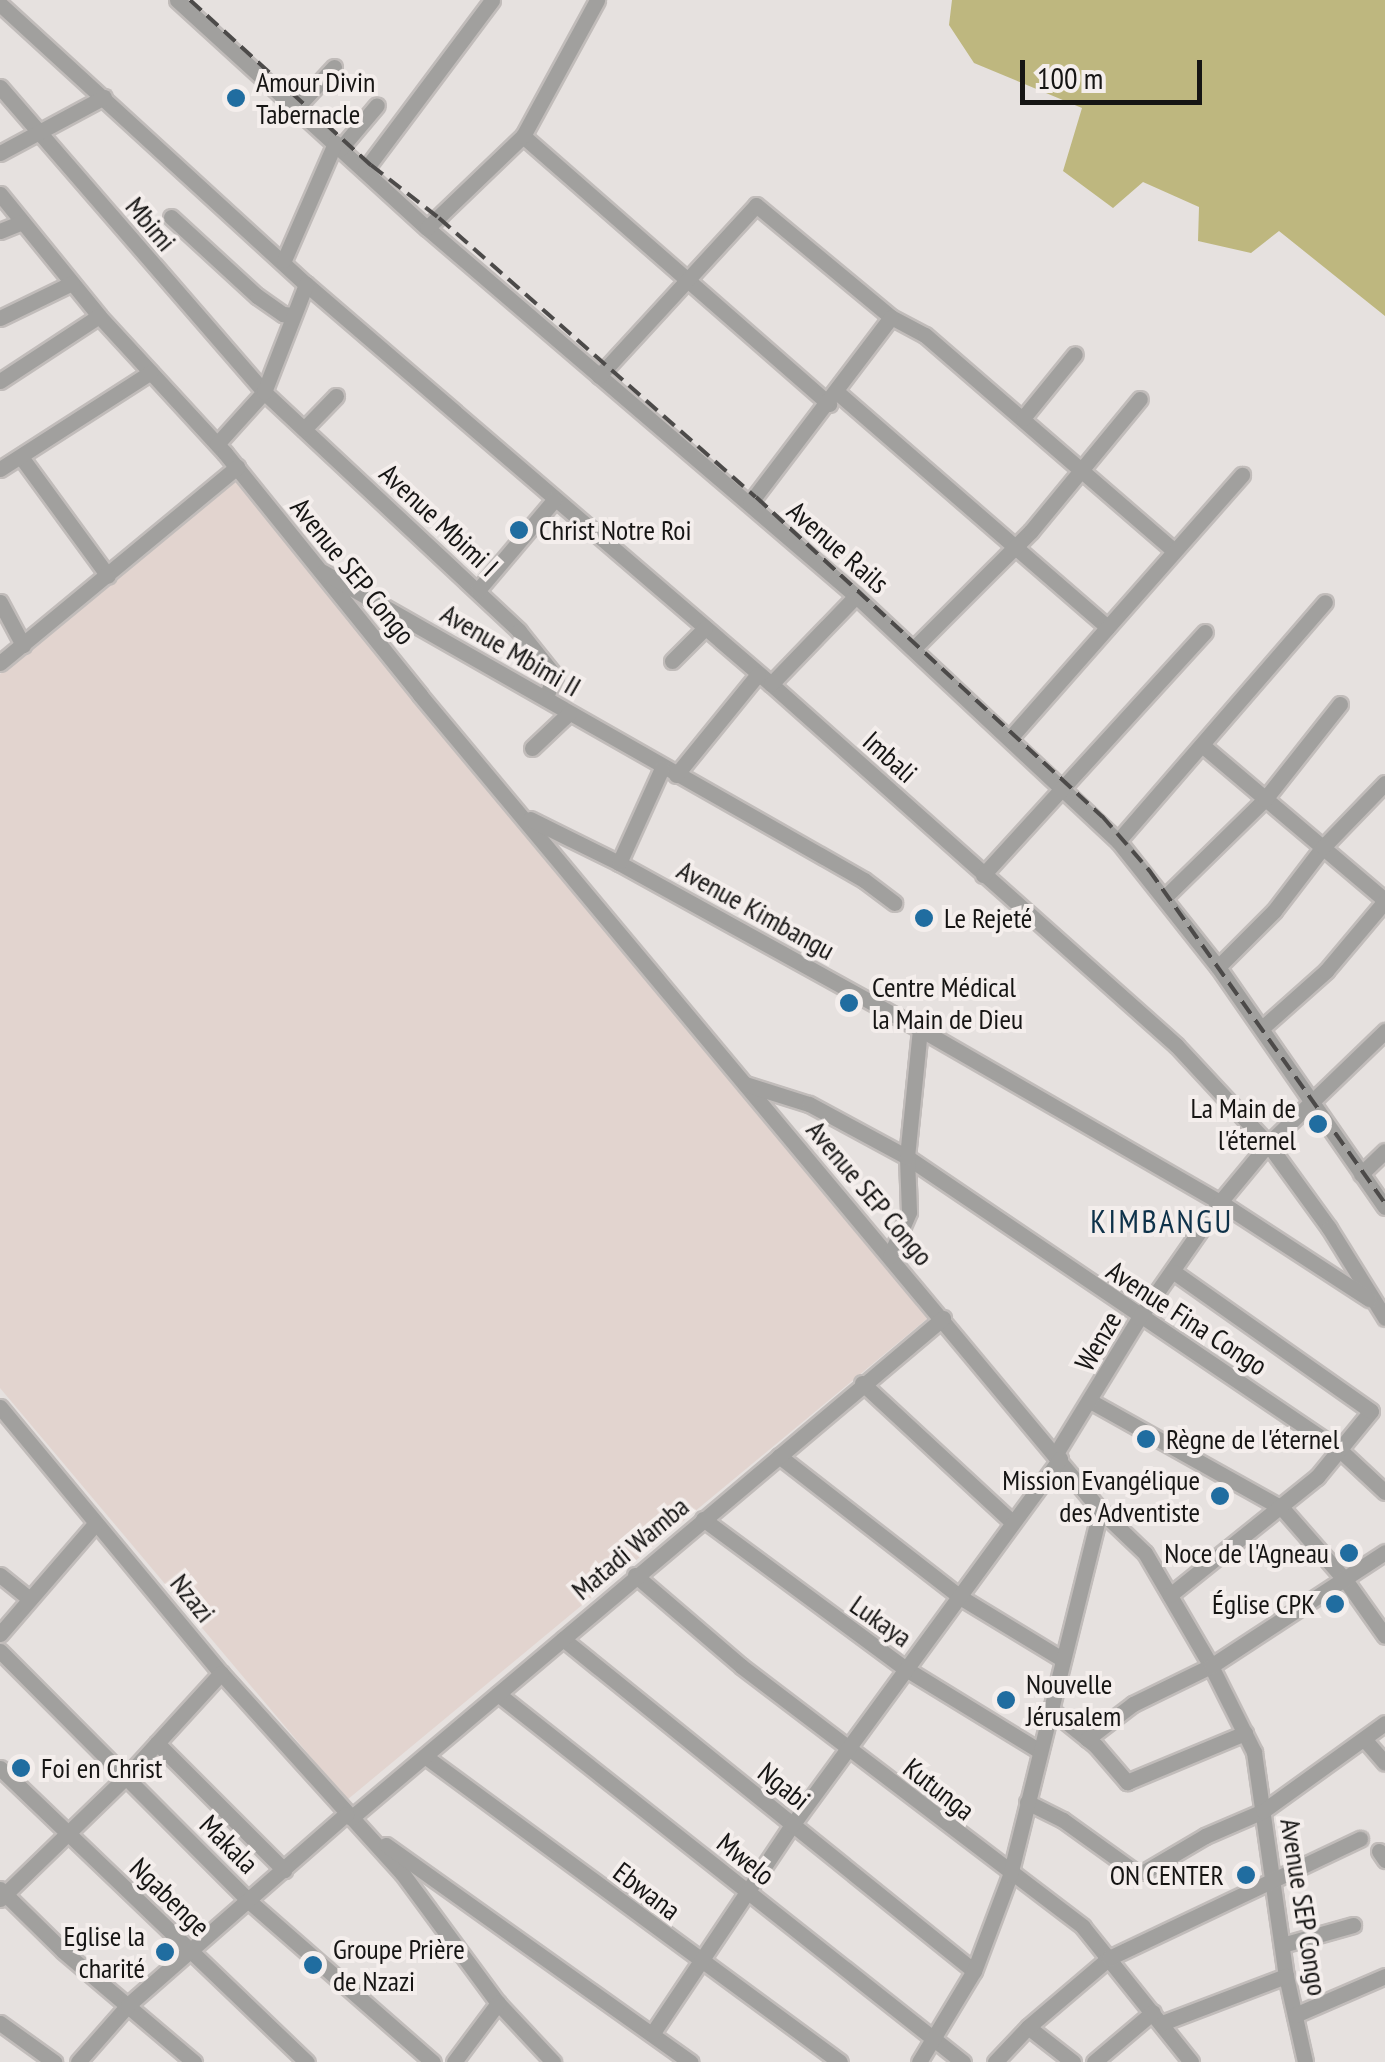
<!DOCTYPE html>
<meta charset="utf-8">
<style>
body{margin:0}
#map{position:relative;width:1385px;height:2062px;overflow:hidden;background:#e6e1df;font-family:"PT Sans Narrow",sans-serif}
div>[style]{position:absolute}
.built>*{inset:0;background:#e2d4cf}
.green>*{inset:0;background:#beb77f}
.roads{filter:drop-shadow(2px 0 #c1bcba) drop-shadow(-2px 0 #c1bcba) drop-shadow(0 2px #c1bcba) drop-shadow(0 -2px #c1bcba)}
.minor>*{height:15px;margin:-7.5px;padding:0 7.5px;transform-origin:7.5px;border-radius:7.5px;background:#a1a09e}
.rail>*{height:4px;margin-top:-2px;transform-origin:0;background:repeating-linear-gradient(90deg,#4c4a49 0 15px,transparent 0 23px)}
.dots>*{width:28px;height:28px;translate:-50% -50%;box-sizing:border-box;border:5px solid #f4eeec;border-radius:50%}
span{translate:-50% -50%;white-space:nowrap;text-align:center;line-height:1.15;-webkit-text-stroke:8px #f4eeec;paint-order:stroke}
.poi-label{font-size:28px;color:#161514}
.left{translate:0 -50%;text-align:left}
.right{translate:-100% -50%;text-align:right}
.street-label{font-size:28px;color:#161514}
.quarter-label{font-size:32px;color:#0e324a;letter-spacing:2.5px}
.scale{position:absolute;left:1020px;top:60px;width:182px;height:45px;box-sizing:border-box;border:5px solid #161514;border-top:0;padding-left:12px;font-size:30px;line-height:35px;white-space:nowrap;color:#161514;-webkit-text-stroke:8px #f4eeec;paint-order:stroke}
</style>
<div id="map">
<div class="built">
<i style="clip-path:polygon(234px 480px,934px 1313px,347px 1800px,0 1388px,0 674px)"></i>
</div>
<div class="green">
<i style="clip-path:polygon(952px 0,1385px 0,1385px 316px,1279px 231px,1251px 253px,1198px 241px,1199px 207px,1143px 182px,1113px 208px,1063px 171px,1082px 108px,974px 63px,949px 25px)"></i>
</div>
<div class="roads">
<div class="minor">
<i style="left:177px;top:0;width:338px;rotate:42.4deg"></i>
<i style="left:427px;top:228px;width:565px;rotate:40.62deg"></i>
<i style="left:856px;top:596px;width:359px;rotate:43.1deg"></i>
<i style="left:1118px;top:841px;width:161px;rotate:51.6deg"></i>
<i style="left:1218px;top:967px;width:292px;rotate:55.2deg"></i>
<i style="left:0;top:4px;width:415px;rotate:42.5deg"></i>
<i style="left:306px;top:284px;width:613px;rotate:40.7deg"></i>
<i style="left:771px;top:684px;width:543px;rotate:41.71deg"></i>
<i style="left:1176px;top:1045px;width:135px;rotate:47.1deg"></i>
<i style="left:1268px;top:1144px;width:104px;rotate:54deg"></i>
<i style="left:1329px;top:1228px;width:106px;rotate:58.1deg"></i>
<i style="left:0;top:87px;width:403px;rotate:49.1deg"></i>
<i style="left:264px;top:392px;width:349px;rotate:43.1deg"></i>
<i style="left:519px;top:631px;width:58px;rotate:51.3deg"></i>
<i style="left:555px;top:676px;width:24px;rotate:114deg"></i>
<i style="left:296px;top:108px;width:56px;rotate:-47.2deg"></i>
<i style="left:523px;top:136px;width:407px;rotate:41.2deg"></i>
<i style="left:340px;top:149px;width:57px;rotate:-49.9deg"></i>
<i style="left:0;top:153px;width:118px;rotate:-28.3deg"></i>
<i style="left:365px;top:170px;width:212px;rotate:-53.2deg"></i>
<i style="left:0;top:194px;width:157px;rotate:50.9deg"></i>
<i style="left:99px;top:316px;width:186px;rotate:47.4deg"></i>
<i style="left:225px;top:453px;width:311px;rotate:51.1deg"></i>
<i style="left:420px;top:695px;width:1061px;rotate:50.16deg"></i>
<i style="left:1100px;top:1510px;width:62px;rotate:43.7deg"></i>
<i style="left:1145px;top:1553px;width:131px;rotate:59.7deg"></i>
<i style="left:1211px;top:1666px;width:96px;rotate:63.4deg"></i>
<i style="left:1254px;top:1752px;width:226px;rotate:81.9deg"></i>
<i style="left:1286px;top:1976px;width:88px;rotate:77.5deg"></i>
<i style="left:171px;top:217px;width:117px;rotate:42.6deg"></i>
<i style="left:257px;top:296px;width:32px;rotate:35deg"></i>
<i style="left:283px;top:314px;width:10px;rotate:6deg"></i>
<i style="left:427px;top:228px;width:133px;rotate:-43.8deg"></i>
<i style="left:523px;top:136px;width:155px;rotate:-61.4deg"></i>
<i style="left:0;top:231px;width:24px;rotate:-22deg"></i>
<i style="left:284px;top:260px;width:128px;rotate:-66.4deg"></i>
<i style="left:0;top:318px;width:80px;rotate:-25.9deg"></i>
<i style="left:599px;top:376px;width:232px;rotate:-47.4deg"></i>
<i style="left:756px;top:205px;width:175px;rotate:39.7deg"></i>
<i style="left:891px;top:317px;width:38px;rotate:28deg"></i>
<i style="left:925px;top:335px;width:328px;rotate:40.9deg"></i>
<i style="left:0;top:381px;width:118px;rotate:-33.3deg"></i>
<i style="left:838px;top:393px;width:357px;rotate:41deg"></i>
<i style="left:1023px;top:418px;width:82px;rotate:-50.9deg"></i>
<i style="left:304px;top:429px;width:46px;rotate:-45.9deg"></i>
<i style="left:217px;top:444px;width:70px;rotate:-47.9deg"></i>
<i style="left:264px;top:392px;width:116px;rotate:-68.7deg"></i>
<i style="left:21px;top:457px;width:147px;rotate:53.8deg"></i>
<i style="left:0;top:469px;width:179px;rotate:-32.7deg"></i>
<i style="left:750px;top:503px;width:233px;rotate:-52.8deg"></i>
<i style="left:323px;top:572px;width:623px;rotate:29.65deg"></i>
<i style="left:864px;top:880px;width:38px;rotate:37deg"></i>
<i style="left:478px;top:590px;width:118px;rotate:-49.8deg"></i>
<i style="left:0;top:602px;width:49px;rotate:61.9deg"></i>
<i style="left:914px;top:648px;width:165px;rotate:-45deg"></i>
<i style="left:1031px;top:531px;width:171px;rotate:-50.5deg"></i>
<i style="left:672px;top:661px;width:47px;rotate:-45deg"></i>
<i style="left:0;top:663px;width:308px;rotate:-39.6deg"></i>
<i style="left:771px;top:684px;width:122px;rotate:-46deg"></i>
<i style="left:1010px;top:738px;width:351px;rotate:-48.6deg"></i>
<i style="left:1202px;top:745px;width:240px;rotate:40.3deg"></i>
<i style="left:532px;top:748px;width:51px;rotate:-43.4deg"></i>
<i style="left:676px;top:775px;width:130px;rotate:-50.9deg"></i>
<i style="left:530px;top:819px;width:99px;rotate:26.3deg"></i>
<i style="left:619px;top:863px;width:344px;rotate:28.9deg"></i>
<i style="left:920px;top:1029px;width:346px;rotate:30deg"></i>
<i style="left:1220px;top:1202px;width:178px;rotate:33.1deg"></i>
<i style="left:1118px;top:841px;width:316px;rotate:-49.1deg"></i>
<i style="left:619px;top:863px;width:104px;rotate:-65.6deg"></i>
<i style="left:983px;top:875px;width:329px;rotate:-47.6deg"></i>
<i style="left:1166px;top:896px;width:139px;rotate:-44.4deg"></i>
<i style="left:1265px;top:799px;width:121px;rotate:-51.7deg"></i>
<i style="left:1218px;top:967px;width:79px;rotate:-45deg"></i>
<i style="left:1274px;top:911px;width:81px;rotate:-52.6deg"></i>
<i style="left:1323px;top:847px;width:89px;rotate:-45.9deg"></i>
<i style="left:1262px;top:1028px;width:86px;rotate:-41.7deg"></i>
<i style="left:1326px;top:971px;width:92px;rotate:-49.9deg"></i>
<i style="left:745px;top:1084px;width:67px;rotate:17.4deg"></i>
<i style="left:809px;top:1104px;width:111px;rotate:28.4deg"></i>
<i style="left:907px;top:1157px;width:524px;rotate:34.11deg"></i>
<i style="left:1341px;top:1451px;width:60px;rotate:43deg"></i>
<i style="left:1361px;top:1174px;width:33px;rotate:-44deg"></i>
<i style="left:890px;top:1256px;width:48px;rotate:-66.6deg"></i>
<i style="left:909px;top:1212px;width:55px;rotate:-92.1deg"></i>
<i style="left:907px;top:1157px;width:129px;rotate:-84.2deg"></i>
<i style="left:862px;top:1383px;width:203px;rotate:42.8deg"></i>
<i style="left:1092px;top:1402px;width:218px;rotate:29.2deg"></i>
<i style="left:1282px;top:1508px;width:97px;rotate:48.8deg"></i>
<i style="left:1346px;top:1581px;width:67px;rotate:54.7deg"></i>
<i style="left:0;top:1407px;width:346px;rotate:50.3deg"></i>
<i style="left:221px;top:1673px;width:270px;rotate:47.9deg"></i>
<i style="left:402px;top:1873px;width:162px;rotate:53.6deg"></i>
<i style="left:498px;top:2003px;width:81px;rotate:47deg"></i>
<i style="left:1055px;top:1455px;width:161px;rotate:-58.5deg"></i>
<i style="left:1139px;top:1318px;width:141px;rotate:-55.1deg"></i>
<i style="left:1220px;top:1202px;width:75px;rotate:-50.4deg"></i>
<i style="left:1268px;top:1144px;width:163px;rotate:-44deg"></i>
<i style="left:779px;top:1456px;width:229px;rotate:37.9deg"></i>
<i style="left:960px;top:1597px;width:119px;rotate:31.3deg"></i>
<i style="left:703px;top:1519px;width:252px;rotate:36.5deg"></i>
<i style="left:906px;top:1669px;width:157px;rotate:31.5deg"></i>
<i style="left:0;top:1575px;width:35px;rotate:39deg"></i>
<i style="left:635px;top:1575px;width:140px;rotate:40.6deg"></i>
<i style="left:741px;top:1666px;width:430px;rotate:37.3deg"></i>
<i style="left:1083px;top:1927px;width:173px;rotate:51.3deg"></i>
<i style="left:1170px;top:1595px;width:189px;rotate:-38.8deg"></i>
<i style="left:1317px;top:1477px;width:85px;rotate:-50.7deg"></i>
<i style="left:1371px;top:1411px;width:241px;rotate:-144.8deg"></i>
<i style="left:0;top:1634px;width:145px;rotate:-49.2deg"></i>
<i style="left:563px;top:1639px;width:528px;rotate:38.93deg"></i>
<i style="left:0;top:1651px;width:354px;rotate:45.1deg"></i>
<i style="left:250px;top:1902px;width:243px;rotate:41.2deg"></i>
<i style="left:498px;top:1694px;width:593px;rotate:38.36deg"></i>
<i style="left:1050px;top:1709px;width:59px;rotate:38.8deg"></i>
<i style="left:1096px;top:1746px;width:48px;rotate:49.3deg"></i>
<i style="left:1127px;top:1782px;width:128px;rotate:-22.6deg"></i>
<i style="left:1087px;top:1739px;width:58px;rotate:-37.3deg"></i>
<i style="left:1133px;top:1704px;width:87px;rotate:-26deg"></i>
<i style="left:1211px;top:1666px;width:208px;rotate:-33.2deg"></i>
<i style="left:1365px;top:1740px;width:30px;rotate:49deg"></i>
<i style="left:157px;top:1743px;width:180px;rotate:45deg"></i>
<i style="left:426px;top:1757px;width:514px;rotate:36.38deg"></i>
<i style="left:0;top:1768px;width:425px;rotate:43.8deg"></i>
<i style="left:1027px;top:1802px;width:40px;rotate:26.6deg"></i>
<i style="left:1063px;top:1820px;width:87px;rotate:35.7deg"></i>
<i style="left:1134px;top:1871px;width:10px;rotate:6deg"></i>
<i style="left:1144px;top:1872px;width:71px;rotate:-30.5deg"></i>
<i style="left:1205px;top:1836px;width:63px;rotate:-23.3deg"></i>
<i style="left:1263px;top:1811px;width:150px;rotate:-35.8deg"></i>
<i style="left:351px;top:1818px;width:775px;rotate:-40.18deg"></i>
<i style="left:386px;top:1845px;width:374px;rotate:35.5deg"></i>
<i style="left:1379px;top:1851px;width:11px;rotate:56deg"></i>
<i style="left:0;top:1889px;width:88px;rotate:44.5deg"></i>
<i style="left:63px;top:1951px;width:172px;rotate:40.3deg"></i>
<i style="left:0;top:1899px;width:175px;rotate:-44.1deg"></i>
<i style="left:126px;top:1777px;width:141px;rotate:-47.6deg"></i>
<i style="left:1282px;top:1945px;width:74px;rotate:-15.7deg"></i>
<i style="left:1295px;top:2015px;width:98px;rotate:-23.4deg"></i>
<i style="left:0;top:2023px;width:67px;rotate:35.8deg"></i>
<i style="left:1162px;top:2023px;width:133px;rotate:-20.8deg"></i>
<i style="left:1028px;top:2027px;width:57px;rotate:37.9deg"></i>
<i style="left:652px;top:2034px;width:252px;rotate:-56.2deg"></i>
<i style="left:792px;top:1825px;width:454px;rotate:-53.8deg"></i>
<i style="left:78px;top:2062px;width:76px;rotate:-48.7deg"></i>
<i style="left:128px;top:2005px;width:290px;rotate:-41.2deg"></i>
<i style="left:454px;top:2062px;width:74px;rotate:-53.3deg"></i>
<i style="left:919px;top:2062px;width:106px;rotate:-58.9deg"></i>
<i style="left:974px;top:1971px;width:103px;rotate:-69.4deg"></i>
<i style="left:1010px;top:1875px;width:376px;rotate:-76.1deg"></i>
<i style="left:995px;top:2062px;width:48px;rotate:-46.7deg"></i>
<i style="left:1028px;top:2027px;width:106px;rotate:-40.4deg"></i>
<i style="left:1109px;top:1958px;width:278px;rotate:-25.4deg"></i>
<i style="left:1094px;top:2062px;width:77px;rotate:-40.3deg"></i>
</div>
</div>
<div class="rail">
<i style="left:190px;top:0;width:245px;rotate:42.4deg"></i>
<i style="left:371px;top:165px;width:86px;rotate:37.9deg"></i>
<i style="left:439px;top:218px;width:422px;rotate:41.4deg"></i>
<i style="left:756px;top:497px;width:471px;rotate:42.7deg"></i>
<i style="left:1102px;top:816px;width:72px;rotate:49deg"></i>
<i style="left:1149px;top:870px;width:408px;rotate:54.7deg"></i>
</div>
<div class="dots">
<i style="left:236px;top:98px;background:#206da0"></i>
<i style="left:519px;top:530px;background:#206da0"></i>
<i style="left:924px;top:918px;background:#206da0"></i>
<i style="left:849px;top:1003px;background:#206da0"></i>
<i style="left:1318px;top:1124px;background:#206da0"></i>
<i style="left:1146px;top:1439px;background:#206da0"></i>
<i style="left:1220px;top:1496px;background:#206da0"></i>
<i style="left:1349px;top:1553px;background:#206da0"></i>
<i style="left:1335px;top:1604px;background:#206da0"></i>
<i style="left:1006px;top:1700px;background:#206da0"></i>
<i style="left:21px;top:1768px;background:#206da0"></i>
<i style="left:1246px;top:1875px;background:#206da0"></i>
<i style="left:165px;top:1952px;background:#206da0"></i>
<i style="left:313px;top:1965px;background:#206da0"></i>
</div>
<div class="poi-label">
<span class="left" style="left:256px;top:98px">Amour Divin<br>Tabernacle</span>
<span class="left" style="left:539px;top:530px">Christ Notre Roi</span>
<span class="left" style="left:944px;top:918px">Le Rejeté</span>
<span class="left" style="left:872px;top:1003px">Centre Médical<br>la Main de Dieu</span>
<span class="right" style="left:1296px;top:1124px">La Main de<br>l'éternel</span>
<span class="left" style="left:1166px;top:1439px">Règne de l'éternel</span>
<span class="right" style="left:1200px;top:1496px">Mission Evangélique<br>des Adventiste</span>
<span class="right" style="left:1329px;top:1553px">Noce de l'Agneau</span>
<span class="right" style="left:1315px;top:1604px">Église CPK</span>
<span class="left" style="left:1026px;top:1700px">Nouvelle<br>Jérusalem</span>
<span class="left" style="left:41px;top:1768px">Foi en Christ</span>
<span class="right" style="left:1224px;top:1875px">ON CENTER</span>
<span class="right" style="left:145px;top:1952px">Eglise la<br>charité</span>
<span class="left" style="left:333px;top:1965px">Groupe Prière<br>de Nzazi</span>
</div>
<div class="street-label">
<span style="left:151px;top:224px;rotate:50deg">Mbimi</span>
<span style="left:439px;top:520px;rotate:43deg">Avenue Mbimi I</span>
<span style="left:838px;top:547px;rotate:41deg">Avenue Rails</span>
<span style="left:353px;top:571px;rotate:51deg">Avenue SEP Congo</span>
<span style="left:511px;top:650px;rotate:30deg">Avenue Mbimi II</span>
<span style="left:890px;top:757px;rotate:42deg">Imbali</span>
<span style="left:756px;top:910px;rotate:29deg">Avenue Kimbangu</span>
<span style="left:870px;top:1193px;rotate:50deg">Avenue SEP Congo</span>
<span style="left:1187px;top:1318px;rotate:33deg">Avenue Fina Congo</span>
<span style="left:1098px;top:1341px;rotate:-60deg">Wenze</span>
<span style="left:630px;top:1548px;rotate:-40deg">Matadi Wamba</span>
<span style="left:193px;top:1598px;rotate:51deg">Nzazi</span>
<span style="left:881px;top:1621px;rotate:35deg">Lukaya</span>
<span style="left:784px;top:1786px;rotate:39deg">Ngabi</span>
<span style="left:939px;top:1789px;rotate:38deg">Kutunga</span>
<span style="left:229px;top:1844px;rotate:45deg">Makala</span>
<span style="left:746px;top:1859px;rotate:39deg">Mwelo</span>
<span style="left:647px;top:1891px;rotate:37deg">Ebwana</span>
<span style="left:170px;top:1897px;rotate:44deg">Ngabenge</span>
<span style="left:1304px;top:1907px;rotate:81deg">Avenue SEP Congo</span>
</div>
<div class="quarter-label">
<span style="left:1162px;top:1221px">KIMBANGU</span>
</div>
<div class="scale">100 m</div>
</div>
